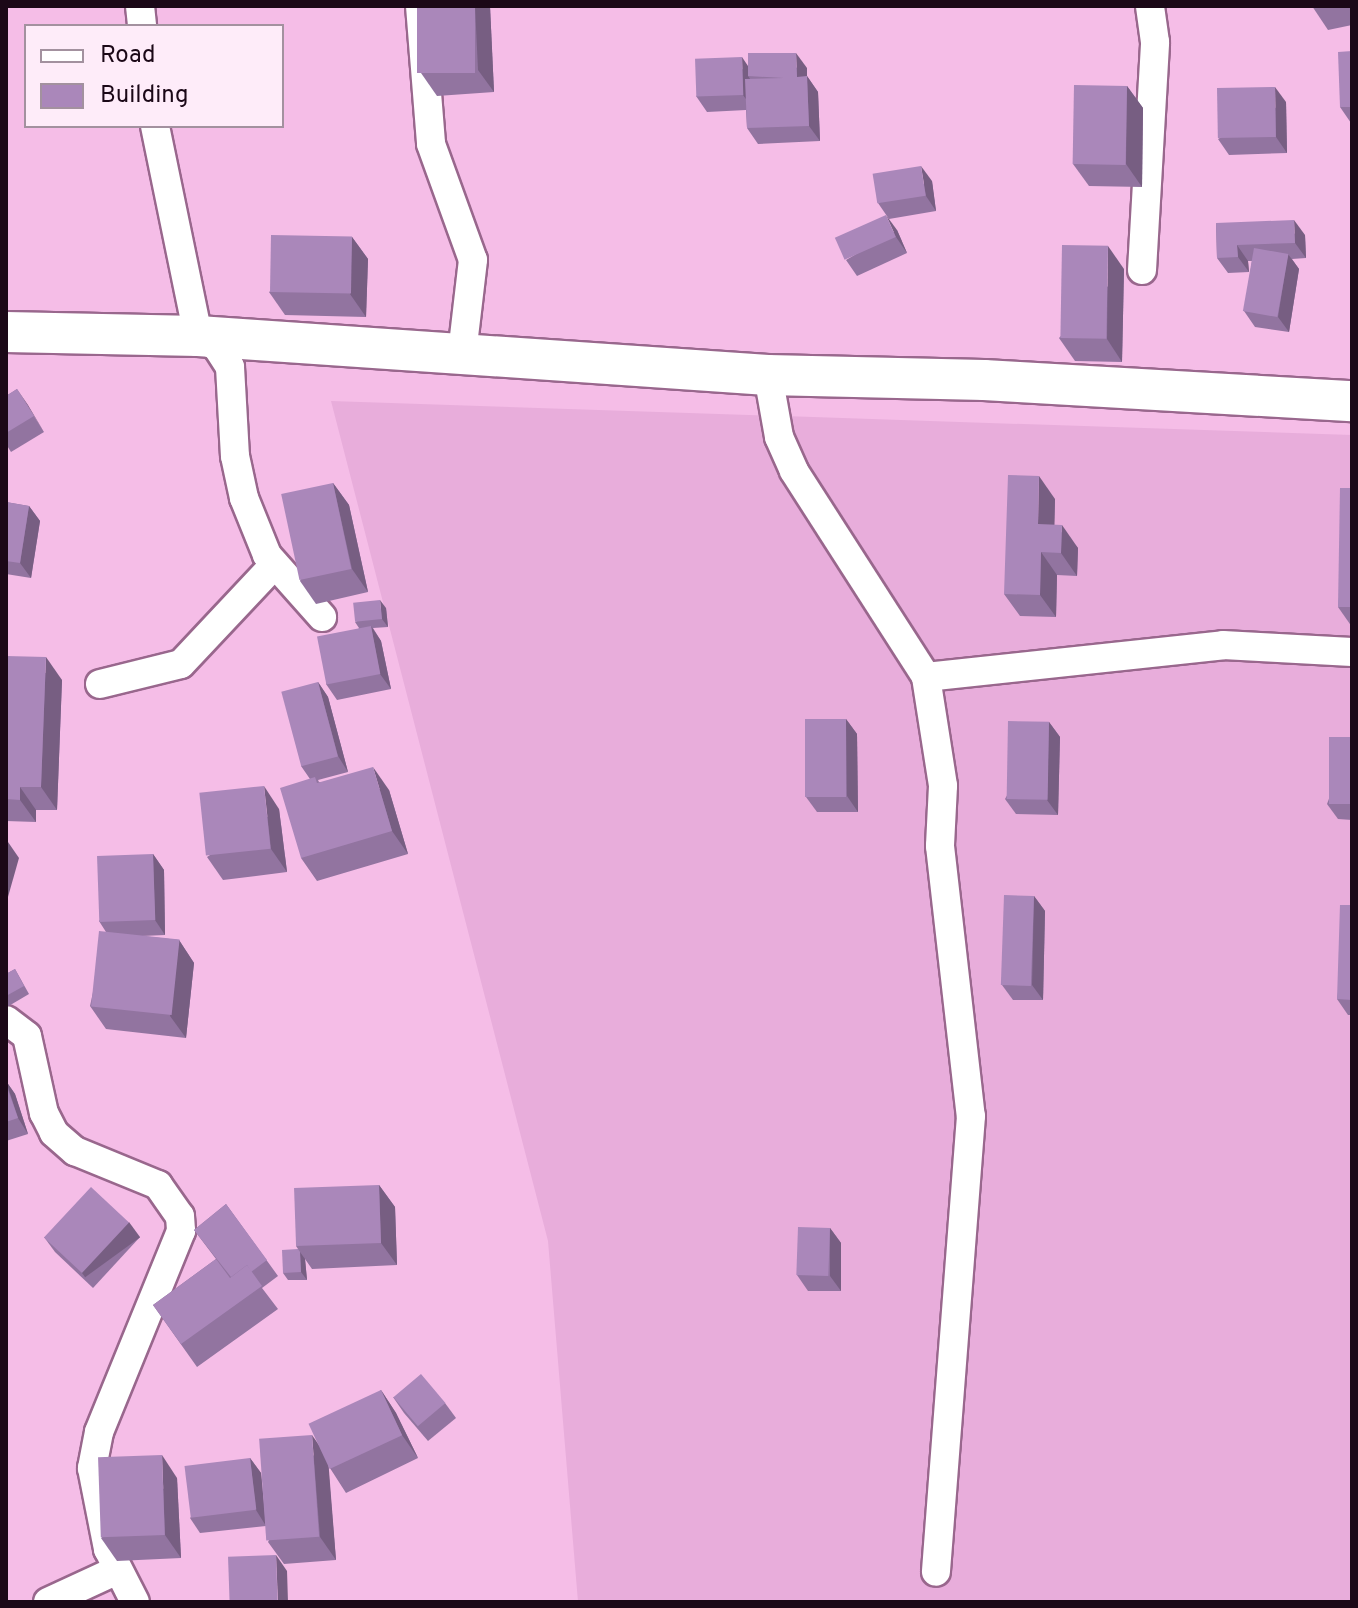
<!DOCTYPE html>
<style>
body{margin:0}
#map{position:relative;width:1358px;height:1608px;overflow:hidden;background:#f5bde7;font-family:Overpass,sans-serif}
div>[style]{position:absolute}
.built>*{inset:0;background:#e8addb}
.roads{filter:drop-shadow(2px 0 #99678d) drop-shadow(-2px 0 #99678d) drop-shadow(0 2px #99678d) drop-shadow(0 -2px #99678d)}
.street>*{height:28px;margin:-14px;padding:0 14px;transform-origin:14px;border-radius:14px;background:#fff}
.secondary>*{height:40px;margin:-20px;padding:0 20px;transform-origin:20px;border-radius:20px;background:#fff}
.wall>*{inset:0;background:#9274a0}
.shaded-wall>*{inset:0;background:#775e82;transform-origin:0 0}
.building>*{inset:0;background:#aa87ba;transform-origin:0 0}
span{translate:-50% -50%;white-space:nowrap;text-align:center;line-height:1.15;-webkit-text-stroke:7px #feecf9;paint-order:stroke}
.frame{position:absolute;inset:0;border:8px solid #1b0817;pointer-events:none}
.legend{position:absolute;left:24px;top:24px;width:260px;height:104px;box-sizing:border-box;background:#feecf9;border:2px solid #a3919f;margin:0;padding:10px 14px;list-style:none;font-size:24px;color:#1b0817}
.legend li{display:flex;align-items:center;gap:16px;height:40px}
.legend b{width:40px;border:2px solid #a3919f}
</style>
<div id="map">
<div class="built">
<i style="clip-path:polygon(331px 401px,1352px 435px,1352px 1602px,578px 1602px,548px 1241px)"></i>
</div>
<div class="roads">
<div class="street">
<i style="left:140px;top:6px;width:20px;rotate:84deg"></i>
<i style="left:420px;top:6px;width:138px;rotate:85.4deg"></i>
<i style="left:431px;top:144px;width:123px;rotate:70.1deg"></i>
<i style="left:473px;top:260px;width:95px;rotate:96.7deg"></i>
<i style="left:155px;top:126px;width:214px;rotate:78.4deg"></i>
<i style="left:198px;top:336px;width:22px;rotate:30deg"></i>
<i style="left:217px;top:347px;width:24px;rotate:57deg"></i>
<i style="left:230px;top:367px;width:89px;rotate:86.8deg"></i>
<i style="left:235px;top:456px;width:43px;rotate:77.9deg"></i>
<i style="left:244px;top:498px;width:61px;rotate:68deg"></i>
<i style="left:267px;top:555px;width:83px;rotate:48.4deg"></i>
<i style="left:1142px;top:270px;width:228px;rotate:-86.7deg"></i>
<i style="left:1155px;top:42px;width:36px;rotate:-98deg"></i>
<i style="left:768px;top:375px;width:63px;rotate:79.9deg"></i>
<i style="left:779px;top:437px;width:37px;rotate:66deg"></i>
<i style="left:794px;top:471px;width:245px;rotate:57.3deg"></i>
<i style="left:926px;top:677px;width:110px;rotate:81.1deg"></i>
<i style="left:943px;top:786px;width:60px;rotate:92.9deg"></i>
<i style="left:940px;top:846px;width:272px;rotate:83.5deg"></i>
<i style="left:971px;top:1116px;width:457px;rotate:94.4deg"></i>
<i style="left:926px;top:677px;width:299px;rotate:-6.1deg"></i>
<i style="left:1223px;top:645px;width:129px;rotate:3.1deg"></i>
<i style="left:100px;top:684px;width:83px;rotate:-13.9deg"></i>
<i style="left:181px;top:664px;width:136px;rotate:-46.8deg"></i>
<i style="left:6px;top:1020px;width:26px;rotate:37deg"></i>
<i style="left:27px;top:1036px;width:79px;rotate:77.6deg"></i>
<i style="left:44px;top:1113px;width:22px;rotate:63deg"></i>
<i style="left:54px;top:1133px;width:28px;rotate:41deg"></i>
<i style="left:75px;top:1151px;width:90px;rotate:22.3deg"></i>
<i style="left:158px;top:1185px;width:38px;rotate:55deg"></i>
<i style="left:180px;top:1216px;width:15px;rotate:86deg"></i>
<i style="left:181px;top:1231px;width:217px;rotate:112.2deg"></i>
<i style="left:99px;top:1432px;width:37px;rotate:101deg"></i>
<i style="left:92px;top:1468px;width:83px;rotate:78.8deg"></i>
<i style="left:108px;top:1549px;width:59px;rotate:63deg"></i>
<i style="left:48px;top:1602px;width:74px;rotate:-24.8deg"></i>
</div>
<div class="secondary">
<i style="left:6px;top:332px;width:192px;rotate:1.2deg"></i>
<i style="left:198px;top:336px;width:571px;rotate:3.91deg"></i>
<i style="left:768px;top:375px;width:216px;rotate:1.3deg"></i>
<i style="left:984px;top:380px;width:369px;rotate:3.3deg"></i>
</div>
</div>
<div class="wall">
<i style="clip-path:polygon(417px 6px,490px 6px,494px 92px,437px 96px,421px 73px)"></i>
<i style="clip-path:polygon(1312px 6px,1352px 6px,1352px 25px,1328px 30px)"></i>
<i style="clip-path:polygon(1352px 51px,1352px 123px,1351px 123px,1340px 107px)"></i>
<i style="clip-path:polygon(748px 66px,807px 68px,807px 76px,818px 92px,820px 141px,758px 144px,747px 128px,746px 110px,707px 112px,696px 96px)"></i>
<i style="clip-path:polygon(1127px 86px,1143px 108px,1142px 187px,1089px 186px,1073px 164px)"></i>
<i style="clip-path:polygon(1286px 102px,1287px 153px,1229px 155px,1218px 139px)"></i>
<i style="clip-path:polygon(932px 181px,936px 211px,889px 219px,878px 203px)"></i>
<i style="clip-path:polygon(1216px 223px,1305px 235px,1306px 258px,1292px 259px,1299px 269px,1289px 332px,1255px 327px,1244px 311px,1252px 261px,1248px 261px,1249px 272px,1228px 273px,1217px 258px)"></i>
<i style="clip-path:polygon(897px 230px,907px 253px,857px 276px,846px 260px)"></i>
<i style="clip-path:polygon(352px 237px,368px 259px,366px 317px,285px 315px,269px 292px)"></i>
<i style="clip-path:polygon(1124px 269px,1122px 362px,1075px 361px,1059px 338px)"></i>
<i style="clip-path:polygon(17px 389px,44px 432px,11px 452px,6px 444px,6px 396px)"></i>
<i style="clip-path:polygon(333px 483px,349px 505px,368px 592px,316px 604px,300px 581px)"></i>
<i style="clip-path:polygon(1352px 488px,1352px 627px,1338px 607px)"></i>
<i style="clip-path:polygon(1055px 499px,1054px 525px,1078px 548px,1077px 576px,1057px 575px,1056px 617px,1020px 616px,1004px 594px)"></i>
<i style="clip-path:polygon(6px 502px,29px 506px,40px 521px,31px 578px,6px 574px)"></i>
<i style="clip-path:polygon(386px 608px,388px 627px,373px 628px,381px 641px,391px 689px,337px 700px,326px 684px,359px 628px,355px 622px)"></i>
<i style="clip-path:polygon(6px 656px,62px 680px,57px 810px,36px 810px,36px 822px,6px 821px)"></i>
<i style="clip-path:polygon(318px 682px,328px 697px,348px 772px,318px 780px,319px 782px,389px 790px,408px 854px,317px 881px,301px 858px,310px 779px,301px 766px)"></i>
<i style="clip-path:polygon(846px 719px,857px 734px,858px 812px,817px 812px,806px 797px)"></i>
<i style="clip-path:polygon(1049px 722px,1060px 737px,1058px 815px,1016px 814px,1005px 799px)"></i>
<i style="clip-path:polygon(1352px 737px,1352px 820px,1338px 819px,1327px 804px)"></i>
<i style="clip-path:polygon(279px 809px,287px 872px,223px 880px,207px 857px)"></i>
<i style="clip-path:polygon(153px 854px,164px 870px,165px 935px,142px 936px,179px 940px,194px 963px,186px 1038px,106px 1029px,90px 1006px,106px 932px,99px 921px)"></i>
<i style="clip-path:polygon(1034px 896px,1045px 911px,1043px 1000px,1013px 1000px,1002px 985px)"></i>
<i style="clip-path:polygon(1352px 905px,1352px 1015px,1348px 1015px,1337px 999px)"></i>
<i style="clip-path:polygon(15px 969px,29px 994px,7px 1007px,6px 974px)"></i>
<i style="clip-path:polygon(6px 1081px,15px 1094px,28px 1134px,6px 1141px)"></i>
<i style="clip-path:polygon(379px 1185px,395px 1207px,397px 1265px,312px 1269px,305px 1259px,307px 1280px,288px 1280px,283px 1273px,298px 1249px,296px 1246px)"></i>
<i style="clip-path:polygon(226px 1204px,278px 1276px,262px 1288px,278px 1309px,197px 1367px,153px 1305px,216px 1259px,194px 1230px)"></i>
<i style="clip-path:polygon(830px 1228px,841px 1243px,841px 1291px,808px 1291px,797px 1275px)"></i>
<i style="clip-path:polygon(44px 1237px,140px 1237px,93px 1288px,55px 1252px)"></i>
<i style="clip-path:polygon(381px 1390px,396px 1413px,418px 1458px,346px 1493px,328px 1465px,336px 1560px,284px 1564px,268px 1542px,319px 1445px)"></i>
<i style="clip-path:polygon(393px 1397px,445px 1403px,456px 1418px,428px 1441px,404px 1413px)"></i>
<i style="clip-path:polygon(250px 1458px,261px 1473px,266px 1526px,200px 1533px,190px 1518px)"></i>
<i style="clip-path:polygon(177px 1478px,181px 1558px,117px 1561px,101px 1538px)"></i>
</div>
<div class="shaded-wall">
<i style="clip-path:polygon(475px 6px,490px 6px,494px 92px,478px 70px)"></i>
<i style="clip-path:polygon(796px 53px,807px 68px,807px 92px,797px 77px)"></i>
<i style="clip-path:polygon(742px 57px,752px 72px,748px 76px,753px 83px,754px 110px,743px 95px)"></i>
<i style="clip-path:polygon(807px 76px,818px 92px,820px 141px,809px 126px)"></i>
<i style="clip-path:polygon(1127px 86px,1143px 108px,1142px 187px,1126px 164px)"></i>
<i style="clip-path:polygon(1275px 87px,1286px 102px,1287px 153px,1276px 137px)"></i>
<i style="clip-path:polygon(921px 166px,932px 181px,936px 211px,926px 196px)"></i>
<i style="clip-path:polygon(886px 215px,897px 230px,907px 253px,896px 237px)"></i>
<i style="clip-path:polygon(1294px 220px,1305px 235px,1306px 258px,1295px 243px)"></i>
<i style="clip-path:polygon(352px 237px,368px 259px,366px 317px,350px 294px)"></i>
<i style="clip-path:polygon(1237px 245px,1248px 261px,1249px 272px,1238px 257px)"></i>
<i style="clip-path:polygon(1108px 246px,1124px 269px,1122px 362px,1107px 339px)"></i>
<i style="clip-path:polygon(1288px 254px,1299px 269px,1289px 332px,1278px 317px)"></i>
<i style="clip-path:polygon(17px 389px,28px 405px,44px 432px,34px 416px)"></i>
<i style="clip-path:polygon(1039px 476px,1055px 499px,1054px 547px,1038px 524px)"></i>
<i style="clip-path:polygon(333px 483px,349px 505px,368px 592px,352px 569px)"></i>
<i style="clip-path:polygon(29px 506px,40px 521px,31px 578px,20px 563px)"></i>
<i style="clip-path:polygon(1062px 525px,1078px 548px,1077px 576px,1061px 553px)"></i>
<i style="clip-path:polygon(1041px 552px,1057px 575px,1056px 617px,1040px 595px)"></i>
<i style="clip-path:polygon(380px 600px,386px 608px,388px 627px,382px 619px)"></i>
<i style="clip-path:polygon(371px 626px,381px 641px,391px 689px,380px 674px)"></i>
<i style="clip-path:polygon(46px 657px,62px 680px,57px 810px,41px 787px)"></i>
<i style="clip-path:polygon(318px 682px,328px 697px,348px 772px,338px 756px)"></i>
<i style="clip-path:polygon(846px 719px,857px 734px,858px 812px,847px 796px)"></i>
<i style="clip-path:polygon(1049px 722px,1060px 737px,1058px 815px,1047px 800px)"></i>
<i style="clip-path:polygon(373px 767px,389px 790px,408px 854px,392px 831px)"></i>
<i style="clip-path:polygon(264px 786px,279px 809px,287px 872px,271px 849px)"></i>
<i style="clip-path:polygon(20px 787px,36px 810px,36px 822px,20px 800px)"></i>
<i style="clip-path:polygon(8px 842px,19px 858px,6px 904px,6px 849px)"></i>
<i style="clip-path:polygon(153px 854px,164px 870px,165px 935px,155px 920px)"></i>
<i style="clip-path:polygon(1034px 896px,1045px 911px,1043px 1000px,1032px 985px)"></i>
<i style="clip-path:polygon(179px 940px,194px 963px,186px 1038px,170px 1016px)"></i>
<i style="clip-path:polygon(6px 1081px,15px 1094px,28px 1134px,18px 1118px)"></i>
<i style="clip-path:polygon(379px 1185px,395px 1207px,397px 1265px,381px 1243px)"></i>
<i style="left:129px;top:1222px;width:19px;height:68px;rotate:54deg"></i>
<i style="clip-path:polygon(830px 1228px,841px 1243px,841px 1291px,830px 1276px)"></i>
<i style="clip-path:polygon(300px 1252px,305px 1259px,307px 1280px,301px 1272px)"></i>
<i style="clip-path:polygon(381px 1390px,396px 1413px,418px 1458px,402px 1435px)"></i>
<i style="clip-path:polygon(312px 1435px,328px 1458px,336px 1560px,320px 1537px)"></i>
<i style="clip-path:polygon(162px 1455px,177px 1478px,181px 1558px,165px 1535px)"></i>
<i style="clip-path:polygon(250px 1458px,261px 1473px,266px 1526px,256px 1510px)"></i>
<i style="clip-path:polygon(276px 1555px,287px 1571px,288px 1602px,278px 1602px)"></i>
</div>
<div class="building">
<i style="left:417px;top:6px;width:58px;height:67px"></i>
<i style="clip-path:polygon(1352px 51px,1352px 107px,1340px 107px,1338px 52px)"></i>
<i style="clip-path:polygon(748px 53px,796px 53px,797px 77px,807px 76px,809px 126px,747px 128px,745px 79px,784px 78px,748px 76px)"></i>
<i style="left:742px;top:57px;width:38px;height:47px;rotate:88deg"></i>
<i style="left:1074px;top:85px;width:53px;height:79px;rotate:1deg"></i>
<i style="left:1275px;top:87px;width:50px;height:58px;rotate:89deg"></i>
<i style="left:921px;top:166px;width:30px;height:49px;rotate:81deg"></i>
<i style="left:886px;top:215px;width:24px;height:56px;rotate:66deg"></i>
<i style="clip-path:polygon(1294px 220px,1295px 243px,1237px 245px,1238px 257px,1217px 258px,1216px 223px)"></i>
<i style="left:271px;top:235px;width:81px;height:57px;rotate:1deg"></i>
<i style="left:1062px;top:245px;width:46px;height:93px;rotate:1deg"></i>
<i style="left:1254px;top:248px;width:35px;height:64px;rotate:10deg"></i>
<i style="clip-path:polygon(17px 389px,34px 416px,6px 433px,6px 396px)"></i>
<i style="clip-path:polygon(1008px 475px,1039px 476px,1038px 524px,1062px 525px,1061px 553px,1041px 552px,1040px 595px,1004px 594px)"></i>
<i style="left:333px;top:483px;width:88px;height:53px;rotate:78deg"></i>
<i style="clip-path:polygon(1340px 488px,1352px 488px,1352px 607px,1338px 607px)"></i>
<i style="clip-path:polygon(6px 502px,29px 506px,20px 563px,6px 561px)"></i>
<i style="left:380px;top:600px;width:19px;height:27px;rotate:84deg"></i>
<i style="left:371px;top:626px;width:49px;height:55px;rotate:79deg"></i>
<i style="clip-path:polygon(6px 656px,46px 657px,41px 787px,20px 787px,20px 800px,6px 799px)"></i>
<i style="left:318px;top:682px;width:77px;height:38px;rotate:75deg"></i>
<i style="left:805px;top:719px;width:41px;height:78px"></i>
<i style="left:1008px;top:721px;width:41px;height:78px;rotate:1deg"></i>
<i style="left:1329px;top:737px;width:23px;height:67px"></i>
<i style="clip-path:polygon(373px 767px,392px 831px,301px 858px,280px 788px,315px 777px,317px 783px)"></i>
<i style="left:264px;top:786px;width:63px;height:65px;rotate:84deg"></i>
<i style="left:153px;top:854px;width:66px;height:56px;rotate:88deg"></i>
<i style="left:1004px;top:895px;width:30px;height:90px;rotate:2deg"></i>
<i style="clip-path:polygon(1340px 905px,1352px 905px,1352px 1000px,1337px 999px)"></i>
<i style="left:99px;top:931px;width:81px;height:76px;rotate:6deg"></i>
<i style="clip-path:polygon(15px 969px,24px 986px,6px 996px,6px 974px)"></i>
<i style="clip-path:polygon(6px 1084px,18px 1118px,6px 1122px)"></i>
<i style="left:379px;top:1185px;width:58px;height:85px;rotate:88deg"></i>
<i style="left:91px;top:1187px;width:52px;height:69px;rotate:43deg"></i>
<i style="clip-path:polygon(226px 1204px,267px 1260px,251px 1272px,247px 1265px,231px 1277px,194px 1230px)"></i>
<i style="left:798px;top:1227px;width:32px;height:48px;rotate:2deg"></i>
<i style="clip-path:polygon(298px 1249px,300px 1252px,301px 1272px,283px 1273px,282px 1250px)"></i>
<i style="clip-path:polygon(216px 1259px,230px 1278px,247px 1265px,262px 1286px,181px 1344px,153px 1305px)"></i>
<i style="left:421px;top:1374px;width:38px;height:36px;rotate:50deg"></i>
<i style="left:381px;top:1390px;width:50px;height:80px;rotate:65deg"></i>
<i style="left:312px;top:1435px;width:102px;height:53px;rotate:86deg"></i>
<i style="left:162px;top:1455px;width:80px;height:64px;rotate:88deg"></i>
<i style="left:250px;top:1458px;width:52px;height:66px;rotate:83deg"></i>
<i style="left:276px;top:1555px;width:47px;height:48px;rotate:88deg"></i>
</div>
<div class="frame"></div>
<ul class="legend">
<li><b style="height:10px;background:#fff"></b>Road</li>
<li><b style="height:22px;background:#aa87ba"></b>Building</li>
</ul>
</div>
